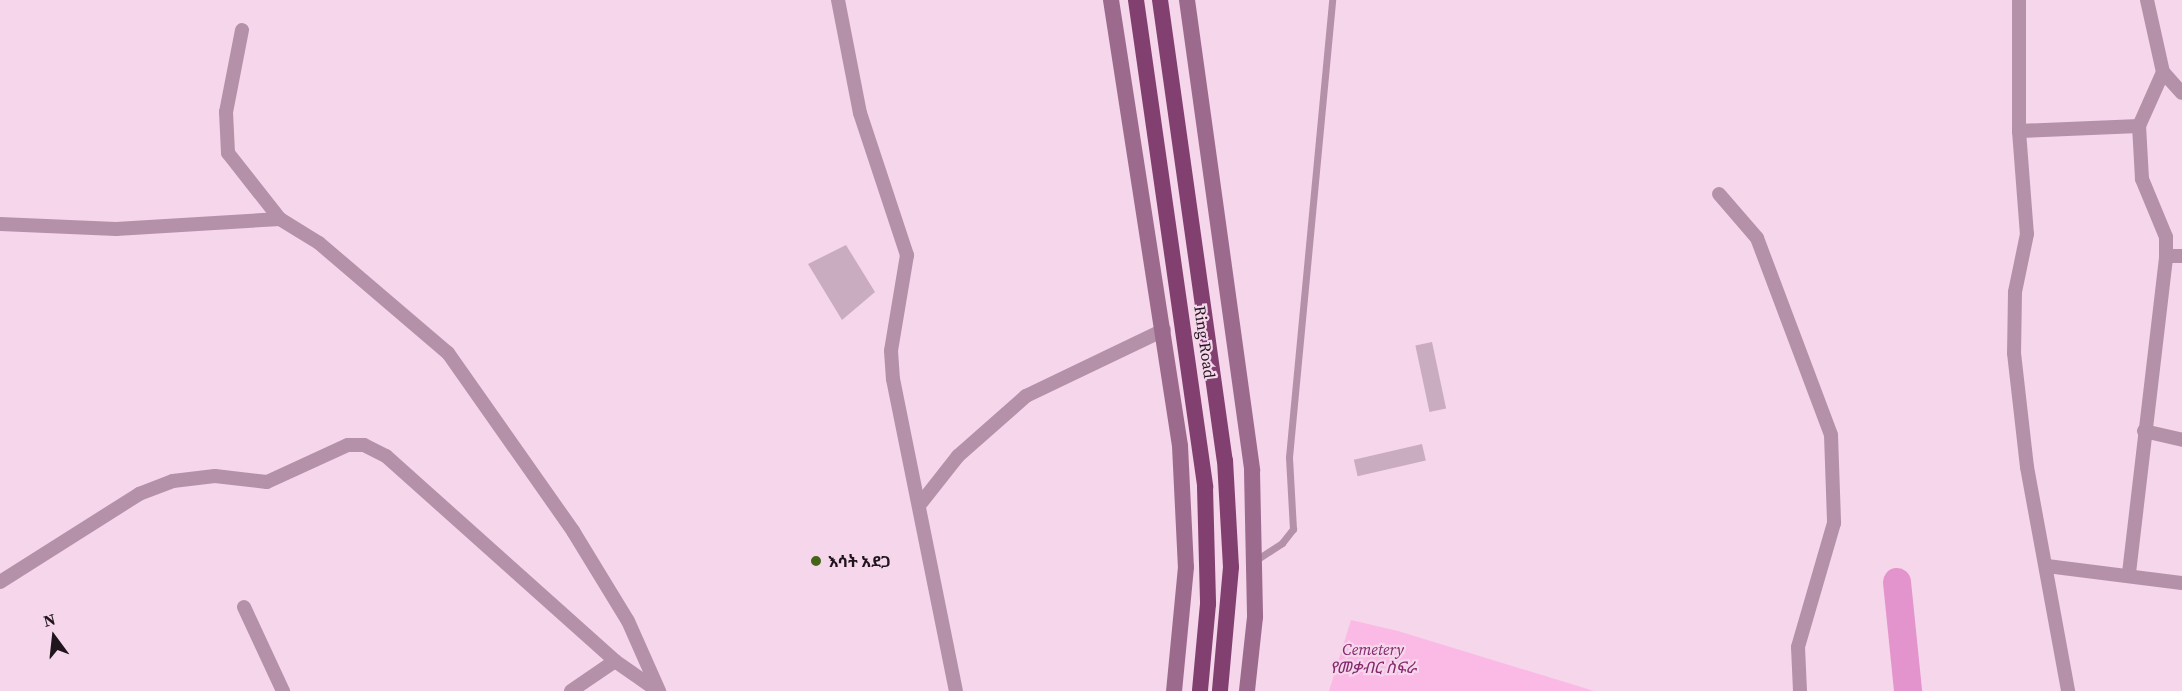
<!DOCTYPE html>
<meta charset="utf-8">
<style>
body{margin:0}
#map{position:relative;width:2182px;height:691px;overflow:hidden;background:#f6d6eb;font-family:"Source Serif 4","Noto Sans Ethiopic",serif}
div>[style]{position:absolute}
.green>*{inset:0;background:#fabae5}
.river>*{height:28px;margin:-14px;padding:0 14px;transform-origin:14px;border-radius:14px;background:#e494cc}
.building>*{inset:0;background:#caacc0;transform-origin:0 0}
.service>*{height:7px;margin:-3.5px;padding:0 3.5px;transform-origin:3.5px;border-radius:3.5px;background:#b491a9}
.minor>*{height:14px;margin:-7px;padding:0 7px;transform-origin:7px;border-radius:7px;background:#b491a9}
.secondary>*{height:16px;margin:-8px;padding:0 8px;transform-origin:8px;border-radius:8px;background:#9c6a8d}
.trunk>*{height:16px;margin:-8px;padding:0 8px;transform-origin:8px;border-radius:8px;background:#824070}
.dots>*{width:16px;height:16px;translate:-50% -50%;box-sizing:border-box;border:3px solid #f6d6eb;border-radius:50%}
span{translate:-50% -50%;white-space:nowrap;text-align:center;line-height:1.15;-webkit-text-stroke:4.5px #f6d6eb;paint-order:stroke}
.street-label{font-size:16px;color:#20151d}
.poi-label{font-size:16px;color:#20151d;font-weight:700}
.left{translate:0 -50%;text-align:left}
.park-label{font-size:16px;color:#82276c;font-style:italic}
.north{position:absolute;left:24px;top:607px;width:60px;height:60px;-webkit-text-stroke:4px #f6d6eb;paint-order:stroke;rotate:345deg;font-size:16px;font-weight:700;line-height:24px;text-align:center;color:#20151d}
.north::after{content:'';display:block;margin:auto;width:21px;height:27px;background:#20151d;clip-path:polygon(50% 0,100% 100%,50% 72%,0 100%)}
</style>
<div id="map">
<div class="green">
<i style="clip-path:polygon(1351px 620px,1398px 631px,1594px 691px,1329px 691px)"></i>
</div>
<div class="river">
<i style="left:1897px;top:582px;width:110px;rotate:84.2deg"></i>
</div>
<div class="building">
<i style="clip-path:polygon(846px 245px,875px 292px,842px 320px,808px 264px)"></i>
<i style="left:1432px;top:342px;width:68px;height:17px;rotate:78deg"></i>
<i style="left:1422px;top:444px;width:17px;height:70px;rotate:77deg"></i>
</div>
<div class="service">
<i style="left:1256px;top:560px;width:31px;rotate:-33deg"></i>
<i style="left:1282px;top:543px;width:18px;rotate:-52deg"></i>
<i style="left:1293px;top:529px;width:72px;rotate:-93.2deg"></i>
<i style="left:1289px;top:457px;width:459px;rotate:-84.6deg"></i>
</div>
<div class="minor">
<i style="left:838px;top:0;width:115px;rotate:79deg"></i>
<i style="left:860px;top:113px;width:150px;rotate:71.7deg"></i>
<i style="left:907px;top:255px;width:97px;rotate:99.5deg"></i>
<i style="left:891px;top:351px;width:28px;rotate:86deg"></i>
<i style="left:893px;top:379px;width:318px;rotate:78.6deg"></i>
<i style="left:2019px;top:0;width:131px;rotate:90deg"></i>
<i style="left:2019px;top:131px;width:103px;rotate:85.6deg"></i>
<i style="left:2027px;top:234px;width:59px;rotate:101.7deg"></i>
<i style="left:2015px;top:292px;width:61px;rotate:90.9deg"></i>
<i style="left:2014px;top:353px;width:115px;rotate:83.5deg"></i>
<i style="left:2027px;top:467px;width:228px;rotate:79.6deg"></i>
<i style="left:2147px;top:0;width:74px;rotate:77.5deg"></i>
<i style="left:2163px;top:72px;width:28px;rotate:48deg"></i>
<i style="left:242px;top:30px;width:84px;rotate:101deg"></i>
<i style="left:226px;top:112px;width:41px;rotate:87.2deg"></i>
<i style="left:228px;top:153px;width:84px;rotate:51.8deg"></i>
<i style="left:280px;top:219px;width:46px;rotate:31.6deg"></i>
<i style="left:319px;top:243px;width:170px;rotate:40.5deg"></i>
<i style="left:448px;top:353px;width:218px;rotate:54.9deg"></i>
<i style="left:573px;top:531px;width:105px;rotate:58.6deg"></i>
<i style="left:628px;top:621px;width:77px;rotate:66.1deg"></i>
<i style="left:2019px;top:131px;width:120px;rotate:-2.4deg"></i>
<i style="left:1719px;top:194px;width:58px;rotate:49.2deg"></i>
<i style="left:1757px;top:238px;width:210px;rotate:69.4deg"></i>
<i style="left:1831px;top:435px;width:88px;rotate:88deg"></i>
<i style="left:1834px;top:523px;width:129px;rotate:106.2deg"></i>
<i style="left:1798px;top:647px;width:44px;rotate:87.4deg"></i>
<i style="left:0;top:224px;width:116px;rotate:2.5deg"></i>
<i style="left:116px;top:229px;width:164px;rotate:-3.5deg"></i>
<i style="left:2166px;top:256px;width:16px"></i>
<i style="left:2144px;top:431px;width:39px;rotate:13deg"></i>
<i style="left:921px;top:503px;width:60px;rotate:-51.8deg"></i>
<i style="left:958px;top:456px;width:91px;rotate:-41.4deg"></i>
<i style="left:1026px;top:396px;width:153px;rotate:-25.6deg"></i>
<i style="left:2047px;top:566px;width:136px;rotate:7.2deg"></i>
<i style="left:2129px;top:573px;width:319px;rotate:-83.3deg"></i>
<i style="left:2166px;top:256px;width:19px;rotate:-90deg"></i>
<i style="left:2166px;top:237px;width:63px;rotate:-112.5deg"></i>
<i style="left:2142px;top:179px;width:53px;rotate:-93.2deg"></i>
<i style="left:2139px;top:126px;width:59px;rotate:-66deg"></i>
<i style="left:0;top:582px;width:165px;rotate:-32.3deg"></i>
<i style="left:139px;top:494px;width:36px;rotate:-21deg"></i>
<i style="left:173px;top:481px;width:42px;rotate:-6.8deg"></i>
<i style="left:215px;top:476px;width:52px;rotate:6.6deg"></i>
<i style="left:267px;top:482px;width:89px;rotate:-24.6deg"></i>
<i style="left:348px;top:445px;width:16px"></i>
<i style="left:364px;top:445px;width:25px;rotate:27deg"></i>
<i style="left:386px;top:456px;width:307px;rotate:41.8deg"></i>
<i style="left:244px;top:607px;width:93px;rotate:65.1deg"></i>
<i style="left:571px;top:691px;width:53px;rotate:-34.3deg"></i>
<i style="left:615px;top:661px;width:52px;rotate:34.9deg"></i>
</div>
<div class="secondary">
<i style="left:1111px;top:0;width:451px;rotate:81.2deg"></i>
<i style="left:1180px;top:446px;width:121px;rotate:87.2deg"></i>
<i style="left:1186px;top:567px;width:125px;rotate:95.5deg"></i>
<i style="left:1187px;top:0;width:475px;rotate:82.1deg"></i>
<i style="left:1252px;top:471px;width:146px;rotate:88.8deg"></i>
<i style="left:1255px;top:617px;width:74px;rotate:96.2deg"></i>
</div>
<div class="trunk">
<i style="left:1136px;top:0;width:492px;rotate:81.9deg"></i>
<i style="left:1205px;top:487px;width:117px;rotate:88.5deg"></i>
<i style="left:1208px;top:604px;width:87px;rotate:95.3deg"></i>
<i style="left:1160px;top:0;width:465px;rotate:82deg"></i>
<i style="left:1225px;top:460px;width:107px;rotate:86.8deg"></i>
<i style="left:1231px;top:567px;width:124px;rotate:95.1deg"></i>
</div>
<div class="dots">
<i style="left:816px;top:561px;background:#466418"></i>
</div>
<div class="street-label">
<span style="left:1205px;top:342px;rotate:82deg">Ring Road</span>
</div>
<div class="poi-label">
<span class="left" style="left:828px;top:561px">እሳት አደጋ</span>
</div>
<div class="park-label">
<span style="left:1373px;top:658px">Cemetery<br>የመቃብር ስፍራ</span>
</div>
<div class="north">N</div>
</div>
